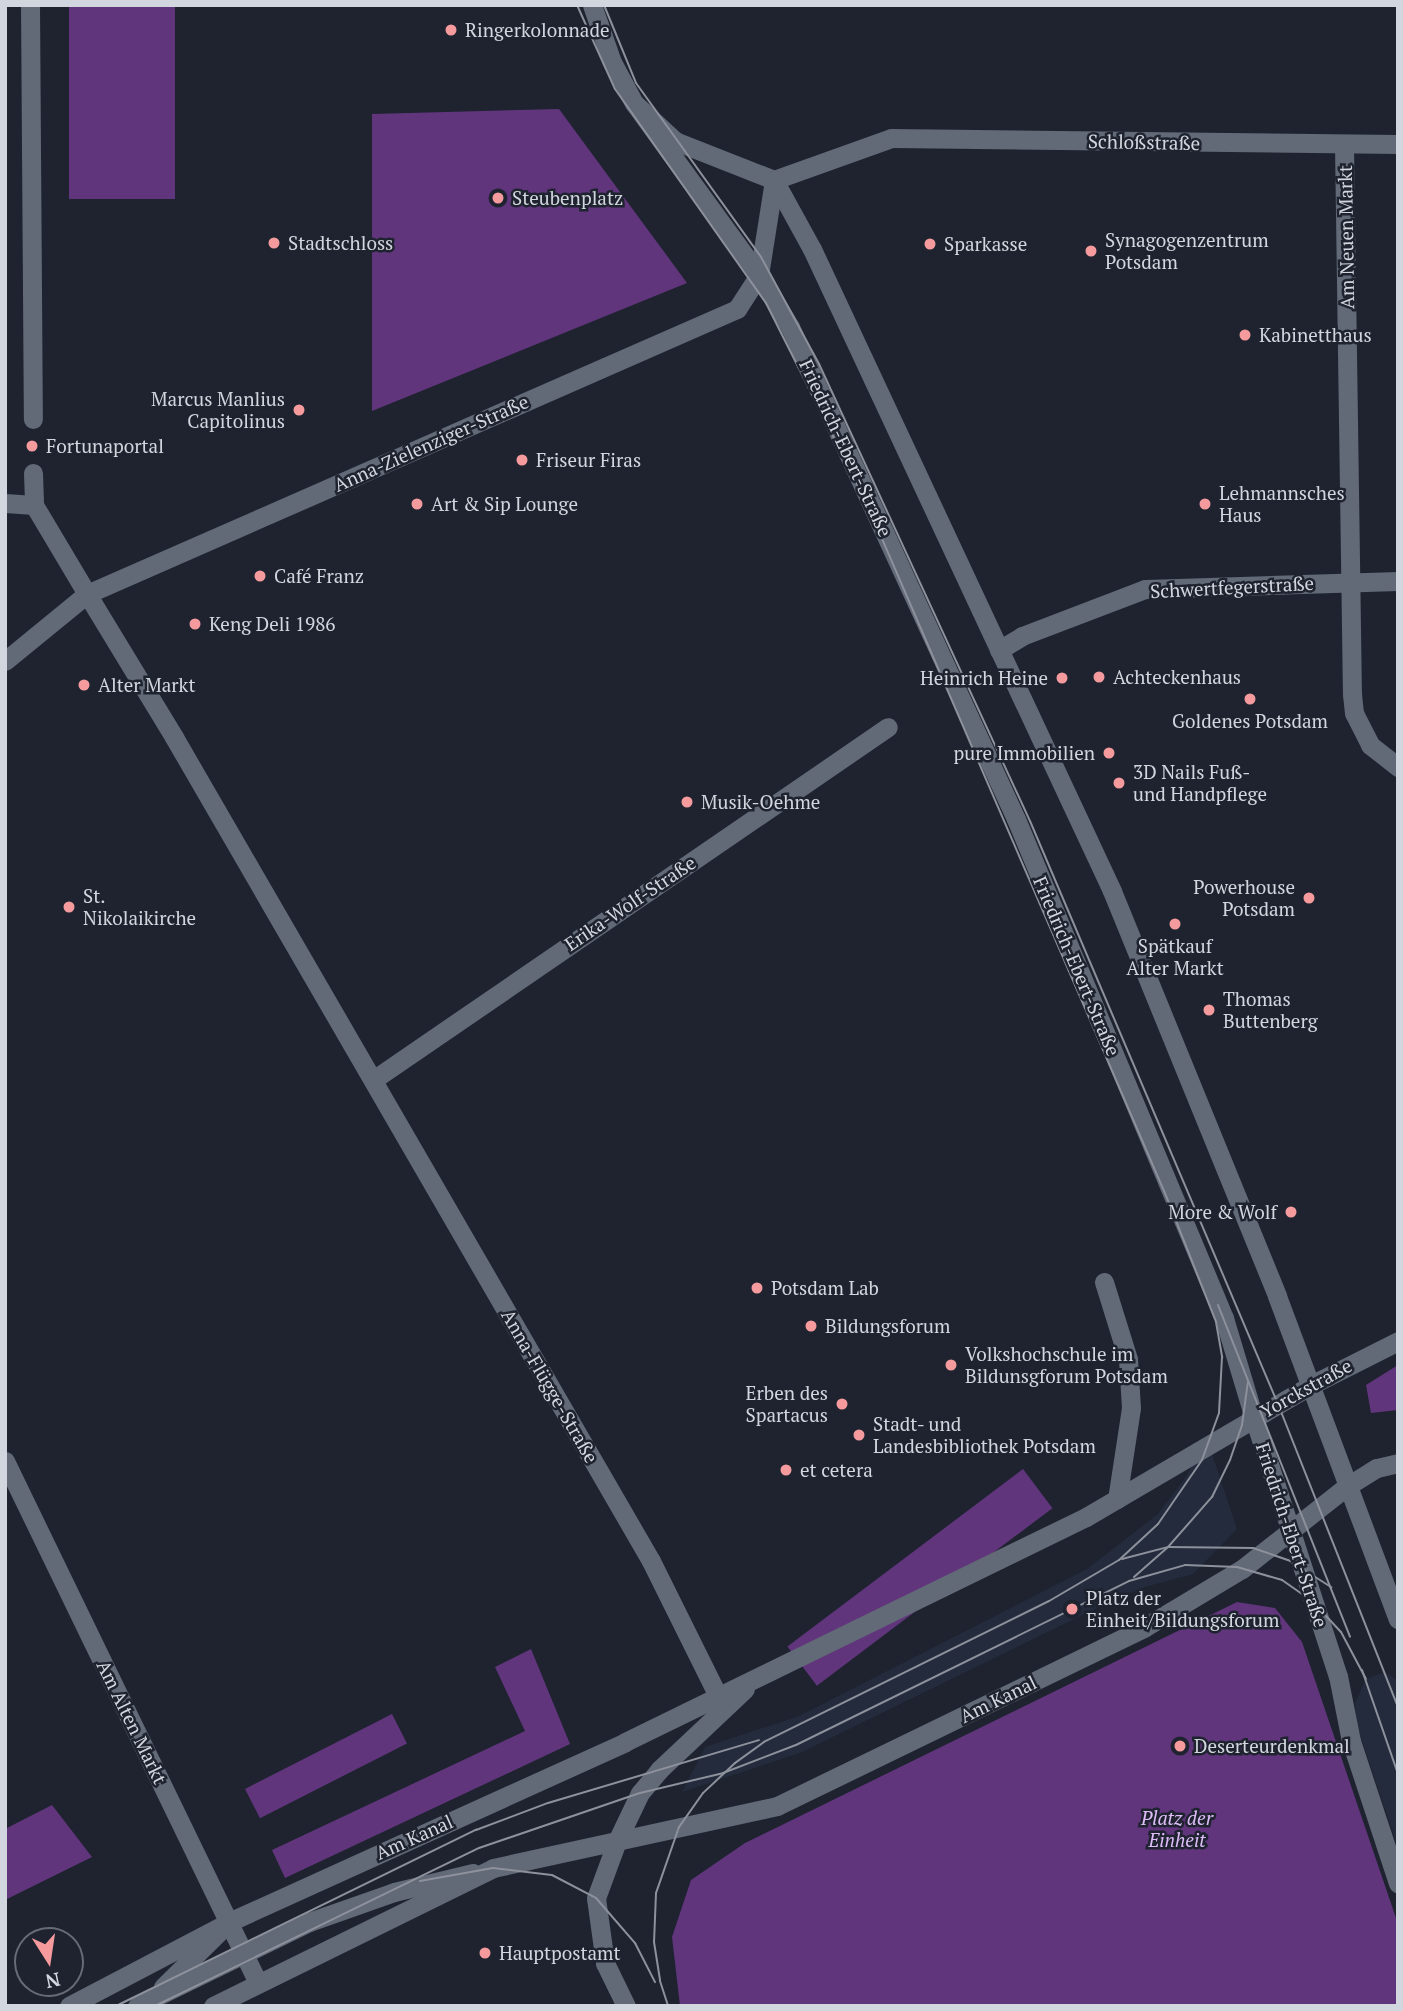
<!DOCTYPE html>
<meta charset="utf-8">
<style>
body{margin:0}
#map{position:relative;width:1403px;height:2011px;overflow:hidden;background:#1e232f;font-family:"PT Serif",serif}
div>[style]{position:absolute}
.built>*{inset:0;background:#232b3c}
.green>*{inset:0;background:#60357c;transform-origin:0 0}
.service>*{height:19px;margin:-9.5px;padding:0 9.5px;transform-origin:9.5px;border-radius:9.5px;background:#626977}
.pedestrian>*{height:19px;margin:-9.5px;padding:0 9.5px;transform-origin:9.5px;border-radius:9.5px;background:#626977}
.minor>*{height:19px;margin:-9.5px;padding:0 9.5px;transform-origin:9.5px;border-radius:9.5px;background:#626977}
.tertiary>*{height:19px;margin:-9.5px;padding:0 9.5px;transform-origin:9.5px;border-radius:9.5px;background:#626977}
.tram>*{height:2px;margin:-1px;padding:0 1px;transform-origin:1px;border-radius:1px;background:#8d919b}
.dots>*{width:19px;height:19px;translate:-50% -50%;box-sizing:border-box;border:4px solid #1e232f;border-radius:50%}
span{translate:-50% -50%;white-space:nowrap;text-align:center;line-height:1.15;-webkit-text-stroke:5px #1e232f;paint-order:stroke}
.poi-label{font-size:19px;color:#d2d6de}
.left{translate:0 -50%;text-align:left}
.right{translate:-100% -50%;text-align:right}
.street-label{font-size:19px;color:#d2d6de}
.park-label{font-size:19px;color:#debcf8;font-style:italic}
.frame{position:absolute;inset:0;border:7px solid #d2d6de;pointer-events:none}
.north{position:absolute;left:14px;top:1927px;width:70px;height:70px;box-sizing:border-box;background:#1e232f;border:2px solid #666b75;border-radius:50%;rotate:168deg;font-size:19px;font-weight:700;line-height:28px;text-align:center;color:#d2d6de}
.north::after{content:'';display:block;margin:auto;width:24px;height:32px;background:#f59b9e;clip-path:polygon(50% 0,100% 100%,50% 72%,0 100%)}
</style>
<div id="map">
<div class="built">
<i style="clip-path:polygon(1201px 1451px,1212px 1454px,1237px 1529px,1193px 1574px,1145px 1587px,1107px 1603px,800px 1753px,682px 1792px,705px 1747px,799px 1716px,1087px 1569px,1158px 1514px,1185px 1478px)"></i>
<i style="clip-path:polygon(1385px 1672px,1398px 1681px,1398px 1847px,1356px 1723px,1355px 1703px,1366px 1679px)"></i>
</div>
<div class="green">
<i style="left:69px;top:5px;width:106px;height:194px"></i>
<i style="clip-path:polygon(559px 109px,687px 283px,372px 411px,372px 114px)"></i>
<i style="clip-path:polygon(1398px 1365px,1398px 1410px,1371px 1413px,1366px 1385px)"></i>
<i style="left:1023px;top:1469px;width:49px;height:295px;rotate:53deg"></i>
<i style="clip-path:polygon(1237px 1602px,1275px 1608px,1302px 1642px,1398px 1924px,1398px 2006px,680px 2006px,672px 1937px,691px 1880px,745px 1843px)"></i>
<i style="clip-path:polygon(531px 1649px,570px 1744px,285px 1878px,272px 1850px,525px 1731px,495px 1667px)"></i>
<i style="left:392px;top:1714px;width:33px;height:165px;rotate:63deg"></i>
<i style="clip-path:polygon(52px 1805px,92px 1857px,5px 1900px,5px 1829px)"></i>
</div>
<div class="service">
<i style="left:30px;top:5px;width:414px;rotate:89.6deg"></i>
<i style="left:592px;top:5px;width:60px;rotate:70.7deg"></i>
<i style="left:612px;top:62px;width:47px;rotate:61.8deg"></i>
<i style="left:634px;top:103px;width:56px;rotate:42.8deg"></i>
<i style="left:675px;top:141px;width:106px;rotate:21.5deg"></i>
<i style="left:634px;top:103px;width:213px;rotate:54deg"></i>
<i style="left:759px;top:275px;width:61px;rotate:59.2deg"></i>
<i style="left:790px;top:327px;width:541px;rotate:65.33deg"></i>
<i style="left:1016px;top:819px;width:541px;rotate:67.37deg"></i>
<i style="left:1224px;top:1318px;width:104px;rotate:73.3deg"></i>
<i style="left:33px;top:473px;width:32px;rotate:88deg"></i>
<i style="left:34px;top:505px;width:104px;rotate:59.2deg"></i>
<i style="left:1104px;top:1282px;width:81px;rotate:72.7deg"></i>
<i style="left:1128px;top:1359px;width:49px;rotate:86.5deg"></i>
<i style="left:1131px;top:1408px;width:92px;rotate:98.7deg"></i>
<i style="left:163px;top:1987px;width:86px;rotate:-44.5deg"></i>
<i style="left:137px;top:2006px;width:191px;rotate:-26deg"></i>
<i style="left:309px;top:1922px;width:90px;rotate:-19.4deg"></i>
<i style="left:394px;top:1892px;width:81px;rotate:-13.5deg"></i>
</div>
<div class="pedestrian">
<i style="left:5px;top:503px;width:29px;rotate:4deg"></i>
<i style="left:5px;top:661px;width:106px;rotate:-39.3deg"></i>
</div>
<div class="minor">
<i style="left:1344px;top:145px;width:549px;rotate:89.17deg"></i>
<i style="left:1352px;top:694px;width:19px;rotate:84deg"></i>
<i style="left:1354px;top:713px;width:36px;rotate:63deg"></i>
<i style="left:1370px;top:745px;width:36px;rotate:38deg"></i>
<i style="left:774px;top:180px;width:79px;rotate:61.2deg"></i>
<i style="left:812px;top:249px;width:709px;rotate:64.95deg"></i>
<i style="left:1112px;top:891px;width:437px;rotate:67.8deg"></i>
<i style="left:1277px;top:1296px;width:345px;rotate:69.5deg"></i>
<i style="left:774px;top:180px;width:124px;rotate:-19.7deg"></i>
<i style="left:891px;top:138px;width:507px;rotate:0.68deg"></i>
<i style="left:999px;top:650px;width:27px;rotate:-31deg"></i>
<i style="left:1022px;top:636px;width:132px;rotate:-20.9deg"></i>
<i style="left:1145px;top:589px;width:253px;rotate:-1.8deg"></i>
<i style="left:373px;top:1080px;width:624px;rotate:-34.43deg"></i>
<i style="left:1254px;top:1418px;width:271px;rotate:72deg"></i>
<i style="left:1338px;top:1676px;width:66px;rotate:78.7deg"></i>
<i style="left:1351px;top:1741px;width:150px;rotate:71.7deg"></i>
<i style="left:5px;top:1461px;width:580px;rotate:64.14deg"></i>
<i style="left:718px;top:1696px;width:151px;rotate:-116.4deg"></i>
<i style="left:651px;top:1561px;width:952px;rotate:-120.07deg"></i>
<i style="left:174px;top:737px;width:167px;rotate:-121.3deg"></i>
<i style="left:87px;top:594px;width:710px;rotate:-23.68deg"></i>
<i style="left:737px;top:309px;width:40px;rotate:-57.1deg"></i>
<i style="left:759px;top:275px;width:96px;rotate:-81deg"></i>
<i style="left:617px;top:1841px;width:61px;rotate:110.2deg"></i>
<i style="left:596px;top:1898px;width:66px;rotate:82.1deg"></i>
<i style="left:605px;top:1963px;width:48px;rotate:64deg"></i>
</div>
<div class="tertiary">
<i style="left:617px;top:1841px;width:53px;rotate:-64.4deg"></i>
<i style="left:640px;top:1793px;width:30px;rotate:-50deg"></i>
<i style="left:659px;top:1770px;width:118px;rotate:-43.3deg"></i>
<i style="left:69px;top:2006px;width:181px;rotate:-27.7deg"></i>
<i style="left:229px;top:1922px;width:435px;rotate:-24.4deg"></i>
<i style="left:625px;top:1742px;width:513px;rotate:-26.02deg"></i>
<i style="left:1086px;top:1517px;width:259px;rotate:-30.4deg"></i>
<i style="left:1309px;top:1386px;width:100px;rotate:-26.8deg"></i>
<i style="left:213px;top:2006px;width:312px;rotate:-26.2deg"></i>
<i style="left:493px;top:1868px;width:291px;rotate:-12.3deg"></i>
<i style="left:777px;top:1806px;width:409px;rotate:-25.9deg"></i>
<i style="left:1145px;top:1627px;width:113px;rotate:-30.9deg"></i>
<i style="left:1242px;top:1569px;width:132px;rotate:-38.3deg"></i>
<i style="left:1346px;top:1487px;width:36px;rotate:-32deg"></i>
<i style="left:1377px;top:1468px;width:22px;rotate:-13deg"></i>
</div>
<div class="tram">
<i style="left:577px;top:5px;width:92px;rotate:65.7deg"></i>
<i style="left:615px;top:89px;width:262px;rotate:54.8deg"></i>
<i style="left:766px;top:303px;width:225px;rotate:63.3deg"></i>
<i style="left:867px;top:504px;width:756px;rotate:66.62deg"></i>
<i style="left:1167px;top:1198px;width:133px;rotate:68.4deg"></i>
<i style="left:1216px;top:1322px;width:36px;rotate:80deg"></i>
<i style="left:1222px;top:1357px;width:56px;rotate:93.1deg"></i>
<i style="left:1219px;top:1413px;width:50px;rotate:109.9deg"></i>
<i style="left:1202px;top:1460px;width:78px;rotate:124.5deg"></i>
<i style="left:1158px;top:1524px;width:53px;rotate:137.3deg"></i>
<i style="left:1119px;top:1560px;width:81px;rotate:149.6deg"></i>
<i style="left:1049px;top:1601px;width:318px;rotate:153.7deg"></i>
<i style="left:764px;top:1742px;width:36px;rotate:144deg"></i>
<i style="left:735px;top:1763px;width:44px;rotate:136.8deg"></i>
<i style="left:703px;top:1793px;width:42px;rotate:125.2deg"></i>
<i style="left:679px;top:1827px;width:70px;rotate:109.2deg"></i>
<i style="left:656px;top:1893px;width:49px;rotate:92.3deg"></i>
<i style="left:654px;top:1942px;width:39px;rotate:81deg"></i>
<i style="left:660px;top:1981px;width:26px;rotate:72deg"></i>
<i style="left:604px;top:5px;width:84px;rotate:67.7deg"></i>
<i style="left:636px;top:83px;width:214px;rotate:54.3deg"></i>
<i style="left:761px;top:257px;width:122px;rotate:61.5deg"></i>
<i style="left:819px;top:364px;width:503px;rotate:65.22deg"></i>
<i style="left:1030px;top:821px;width:634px;rotate:66.96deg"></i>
<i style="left:1278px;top:1404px;width:326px;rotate:68.4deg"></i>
<i style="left:1218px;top:1305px;width:357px;rotate:68.3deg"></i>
<i style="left:1122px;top:1559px;width:48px;rotate:-14.6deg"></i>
<i style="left:1168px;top:1547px;width:85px;rotate:0.7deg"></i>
<i style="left:1253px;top:1548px;width:39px;rotate:19deg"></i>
<i style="left:1290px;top:1561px;width:49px;rotate:32.4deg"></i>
<i style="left:1134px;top:1577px;width:45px;rotate:-41.4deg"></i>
<i style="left:1168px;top:1547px;width:67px;rotate:-48.7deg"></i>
<i style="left:1212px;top:1497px;width:41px;rotate:-64.1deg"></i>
<i style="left:1230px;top:1460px;width:37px;rotate:-71deg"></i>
<i style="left:1242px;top:1425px;width:44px;rotate:-82.2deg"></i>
<i style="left:1362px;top:1670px;width:110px;rotate:70.9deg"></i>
<i style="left:420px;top:1881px;width:74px;rotate:-10.1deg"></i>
<i style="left:493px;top:1868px;width:59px;rotate:6.8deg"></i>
<i style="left:552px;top:1875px;width:50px;rotate:27.6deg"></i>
<i style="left:596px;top:1898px;width:60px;rotate:49.1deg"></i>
<i style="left:635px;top:1943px;width:44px;rotate:62.9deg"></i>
<i style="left:116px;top:2006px;width:401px;rotate:-26.1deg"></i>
<i style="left:476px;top:1830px;width:77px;rotate:-20.6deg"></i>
<i style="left:548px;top:1803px;width:220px;rotate:-16.6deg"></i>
<i style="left:155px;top:2006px;width:360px;rotate:-26deg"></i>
<i style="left:479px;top:1848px;width:170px;rotate:-18.9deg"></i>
<i style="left:640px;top:1793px;width:85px;rotate:-13.5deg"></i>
<i style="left:723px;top:1773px;width:78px;rotate:-21deg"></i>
<i style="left:796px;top:1745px;width:371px;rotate:-26.2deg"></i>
<i style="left:1129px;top:1581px;width:58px;rotate:-15.9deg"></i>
<i style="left:1185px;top:1565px;width:52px;rotate:2.2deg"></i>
<i style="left:1237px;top:1567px;width:47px;rotate:16.1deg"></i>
<i style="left:1282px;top:1580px;width:38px;rotate:35deg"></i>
<i style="left:1313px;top:1602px;width:41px;rotate:47deg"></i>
<i style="left:1341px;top:1632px;width:53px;rotate:62deg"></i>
</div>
<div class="dots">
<i style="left:451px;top:30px;background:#f59b9e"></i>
<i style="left:498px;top:198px;background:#f59b9e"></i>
<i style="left:274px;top:243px;background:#f59b9e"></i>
<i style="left:930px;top:244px;background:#f59b9e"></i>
<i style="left:1091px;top:251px;background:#f59b9e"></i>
<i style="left:1245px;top:335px;background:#f59b9e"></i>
<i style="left:299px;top:410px;background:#f59b9e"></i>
<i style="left:32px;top:446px;background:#f59b9e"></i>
<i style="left:522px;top:460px;background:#f59b9e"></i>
<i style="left:417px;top:504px;background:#f59b9e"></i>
<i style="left:1205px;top:504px;background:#f59b9e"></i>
<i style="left:260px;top:576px;background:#f59b9e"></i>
<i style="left:195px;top:624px;background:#f59b9e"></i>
<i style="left:1099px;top:677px;background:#f59b9e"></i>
<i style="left:1062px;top:678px;background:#f59b9e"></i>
<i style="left:84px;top:685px;background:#f59b9e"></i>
<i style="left:1250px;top:699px;background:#f59b9e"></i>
<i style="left:1109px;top:753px;background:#f59b9e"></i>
<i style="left:1119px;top:783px;background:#f59b9e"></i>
<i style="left:687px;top:802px;background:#f59b9e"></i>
<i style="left:1309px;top:898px;background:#f59b9e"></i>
<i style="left:69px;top:907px;background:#f59b9e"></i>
<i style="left:1175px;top:924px;background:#f59b9e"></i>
<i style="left:1209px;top:1010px;background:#f59b9e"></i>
<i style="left:1291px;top:1212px;background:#f59b9e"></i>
<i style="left:757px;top:1288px;background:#f59b9e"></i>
<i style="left:811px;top:1326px;background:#f59b9e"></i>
<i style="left:951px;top:1365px;background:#f59b9e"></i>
<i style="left:842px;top:1404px;background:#f59b9e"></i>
<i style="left:859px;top:1435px;background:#f59b9e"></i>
<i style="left:786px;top:1470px;background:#f59b9e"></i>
<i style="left:1072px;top:1609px;background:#f59b9e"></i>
<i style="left:1180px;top:1746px;background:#f59b9e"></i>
<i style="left:485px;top:1953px;background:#f59b9e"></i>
</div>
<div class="poi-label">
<span class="left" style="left:465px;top:30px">Ringerkolonnade</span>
<span class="left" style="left:512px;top:198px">Steubenplatz</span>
<span class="left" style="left:1105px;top:251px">Synagogenzentrum<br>Potsdam</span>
<span class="left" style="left:288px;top:243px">Stadtschloss</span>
<span class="left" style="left:944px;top:244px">Sparkasse</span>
<span class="left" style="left:1259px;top:335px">Kabinetthaus</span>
<span class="right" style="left:285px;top:410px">Marcus Manlius<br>Capitolinus</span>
<span class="left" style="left:46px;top:446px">Fortunaportal</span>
<span class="left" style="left:536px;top:460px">Friseur Firas</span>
<span class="left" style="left:1219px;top:504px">Lehmannsches<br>Haus</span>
<span class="left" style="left:431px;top:504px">Art &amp; Sip Lounge</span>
<span class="left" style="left:274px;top:576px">Café Franz</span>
<span class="left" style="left:209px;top:624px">Keng Deli 1986</span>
<span class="left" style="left:1113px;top:677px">Achteckenhaus</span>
<span class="right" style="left:1048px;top:678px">Heinrich Heine</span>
<span class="left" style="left:98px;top:685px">Alter Markt</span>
<span style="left:1250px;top:721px">Goldenes Potsdam</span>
<span class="right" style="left:1095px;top:753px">pure Immobilien</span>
<span class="left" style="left:1133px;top:783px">3D Nails Fuß-<br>und Handpflege</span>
<span class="left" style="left:701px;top:802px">Musik-Oehme</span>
<span class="right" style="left:1295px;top:898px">Powerhouse<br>Potsdam</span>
<span class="left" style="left:83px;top:907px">St.<br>Nikolaikirche</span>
<span style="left:1175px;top:957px">Spätkauf<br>Alter Markt</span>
<span class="left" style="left:1223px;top:1010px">Thomas<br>Buttenberg</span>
<span class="right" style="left:1277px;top:1212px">More &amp; Wolf</span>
<span class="left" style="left:771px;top:1288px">Potsdam Lab</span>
<span class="left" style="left:825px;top:1326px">Bildungsforum</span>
<span class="left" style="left:965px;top:1365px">Volkshochschule im<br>Bildunsgforum Potsdam</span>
<span class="right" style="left:828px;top:1404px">Erben des<br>Spartacus</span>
<span class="left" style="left:873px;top:1435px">Stadt- und<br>Landesbibliothek Potsdam</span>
<span class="left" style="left:800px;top:1470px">et cetera</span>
<span class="left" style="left:1086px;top:1609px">Platz der<br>Einheit/Bildungsforum</span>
<span class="left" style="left:1194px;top:1746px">Deserteurdenkmal</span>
<span class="left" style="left:499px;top:1953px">Hauptpostamt</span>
</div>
<div class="street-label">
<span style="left:1144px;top:142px;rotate:1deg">Schloßstraße</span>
<span style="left:1346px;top:237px;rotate:-91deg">Am Neuen Markt</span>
<span style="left:431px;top:443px;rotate:-24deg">Anna-Zielenziger-Straße</span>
<span style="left:846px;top:448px;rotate:65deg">Friedrich-Ebert-Straße</span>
<span style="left:1232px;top:587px;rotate:-3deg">Schwertfegerstraße</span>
<span style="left:630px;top:903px;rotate:-34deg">Erika-Wolf-Straße</span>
<span style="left:1077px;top:966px;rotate:67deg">Friedrich-Ebert-Straße</span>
<span style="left:550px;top:1386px;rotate:60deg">Anna-Flügge-Straße</span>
<span style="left:1306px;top:1388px;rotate:-29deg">Yorckstraße</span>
<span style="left:1292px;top:1535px;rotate:72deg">Friedrich-Ebert-Straße</span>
<span style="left:998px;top:1699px;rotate:-26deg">Am Kanal</span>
<span style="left:132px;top:1722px;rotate:64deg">Am Alten Markt</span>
<span style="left:414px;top:1837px;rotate:-24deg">Am Kanal</span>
</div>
<div class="park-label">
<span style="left:1177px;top:1829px">Platz der<br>Einheit</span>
</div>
<div class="frame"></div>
<div class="north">N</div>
</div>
